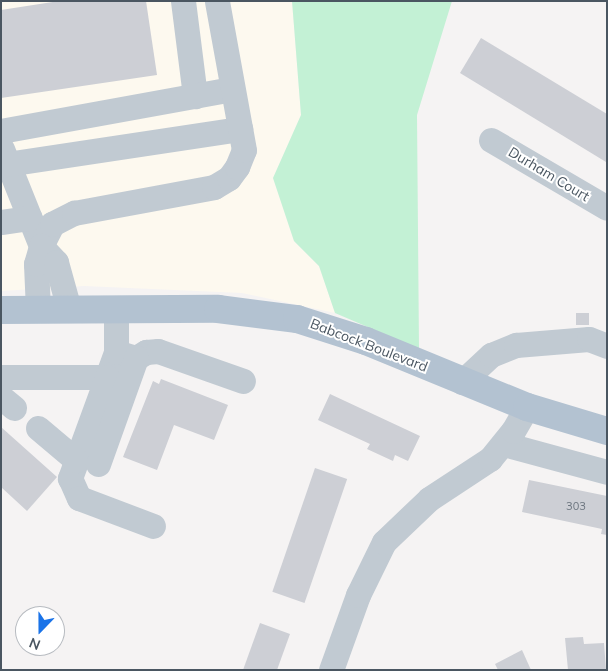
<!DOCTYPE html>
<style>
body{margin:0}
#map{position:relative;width:608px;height:671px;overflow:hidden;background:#f5f3f3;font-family:Mulish,sans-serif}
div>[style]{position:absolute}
.commercial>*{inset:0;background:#fdf9ef}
.green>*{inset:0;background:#c3f1d5}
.building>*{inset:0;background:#cdcfd5;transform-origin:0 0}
.minor>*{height:25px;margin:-12.5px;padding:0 12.5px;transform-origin:12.5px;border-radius:12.5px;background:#c1cad2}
.major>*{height:28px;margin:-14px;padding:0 14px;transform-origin:14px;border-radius:14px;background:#b3c2d1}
span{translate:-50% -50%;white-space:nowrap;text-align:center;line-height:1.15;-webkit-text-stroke:4px #fff;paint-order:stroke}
.number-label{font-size:11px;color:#6b747e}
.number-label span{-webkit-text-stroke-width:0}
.street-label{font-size:14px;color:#4a5661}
.frame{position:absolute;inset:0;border:2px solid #4a5661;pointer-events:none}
.north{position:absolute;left:15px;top:606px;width:50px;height:50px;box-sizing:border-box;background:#fff;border:1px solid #b7bbc0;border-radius:50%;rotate:202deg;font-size:14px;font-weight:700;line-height:20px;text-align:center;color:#4a5661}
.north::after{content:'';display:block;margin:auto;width:18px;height:22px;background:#1a73e8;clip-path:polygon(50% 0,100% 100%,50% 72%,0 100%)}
</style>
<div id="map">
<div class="commercial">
<i style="clip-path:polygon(1px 1px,292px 1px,301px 115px,273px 178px,294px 241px,319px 266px,335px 313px,242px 293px,84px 286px,1px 291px)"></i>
</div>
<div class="green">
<i style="clip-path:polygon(292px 1px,452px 1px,417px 115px,419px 349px,335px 313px,319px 266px,294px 241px,273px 178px,301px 115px)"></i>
</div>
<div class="building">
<i style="clip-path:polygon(59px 1px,146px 1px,157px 75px,1px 98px,1px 10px)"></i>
<i style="clip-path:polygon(481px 38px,607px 114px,606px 162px,460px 73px)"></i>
<i style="left:589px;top:313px;width:12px;height:13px;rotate:90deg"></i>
<i style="clip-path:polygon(161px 379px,228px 405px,214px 440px,174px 425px,157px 470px,123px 457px,153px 381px,159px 384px)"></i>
<i style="clip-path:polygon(330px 394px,420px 436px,408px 461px,395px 455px,393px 461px,367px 449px,370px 444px,318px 420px)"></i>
<i style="clip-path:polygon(1px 427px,57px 477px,27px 511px,1px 487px)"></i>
<i style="left:315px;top:468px;width:34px;height:131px;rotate:19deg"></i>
<i style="clip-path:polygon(529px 480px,607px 496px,607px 535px,601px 534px,602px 529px,522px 512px)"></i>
<i style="clip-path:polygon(260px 623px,290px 634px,277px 670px,243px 670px)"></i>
<i style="clip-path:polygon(583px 637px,584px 644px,604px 643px,606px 670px,568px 670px,565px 638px)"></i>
<i style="clip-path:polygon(522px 650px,531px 670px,498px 670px,495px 664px)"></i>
</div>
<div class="minor">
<i style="left:183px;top:1px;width:96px;rotate:82.8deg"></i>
<i style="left:1px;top:131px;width:234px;rotate:-10.3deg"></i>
<i style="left:491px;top:140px;width:134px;rotate:30.4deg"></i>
<i style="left:2px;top:149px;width:105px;rotate:68.1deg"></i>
<i style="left:1px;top:165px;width:242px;rotate:-8.6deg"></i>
<i style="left:1px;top:222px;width:29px;rotate:-8deg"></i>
<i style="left:41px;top:246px;width:25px;rotate:-63deg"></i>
<i style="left:52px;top:224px;width:25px;rotate:-27deg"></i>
<i style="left:74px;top:213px;width:142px;rotate:-10.5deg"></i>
<i style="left:214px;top:187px;width:17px;rotate:-31deg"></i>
<i style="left:229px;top:178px;width:14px;rotate:-54deg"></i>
<i style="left:237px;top:167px;width:18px;rotate:-68deg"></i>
<i style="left:244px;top:150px;width:151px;rotate:-100.3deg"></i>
<i style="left:38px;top:310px;width:46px;rotate:-92.5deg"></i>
<i style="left:36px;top:264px;width:19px;rotate:-74deg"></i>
<i style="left:41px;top:246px;width:22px;rotate:47deg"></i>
<i style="left:56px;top:262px;width:49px;rotate:74.5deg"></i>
<i style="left:116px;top:352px;width:21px;rotate:17deg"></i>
<i style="left:136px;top:358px;width:12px;rotate:-31deg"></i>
<i style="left:146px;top:352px;width:12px;rotate:-5deg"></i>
<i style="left:158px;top:351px;width:90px;rotate:19.4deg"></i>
<i style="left:1px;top:377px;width:106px"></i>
<i style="left:107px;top:377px;width:27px;rotate:-70deg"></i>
<i style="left:116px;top:352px;width:43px;rotate:-90deg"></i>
<i style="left:107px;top:377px;width:108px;rotate:110.1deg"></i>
<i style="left:70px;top:478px;width:22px;rotate:66deg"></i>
<i style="left:79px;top:498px;width:79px;rotate:20.7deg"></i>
<i style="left:462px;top:382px;width:40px;rotate:-43deg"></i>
<i style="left:491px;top:355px;width:27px;rotate:-22deg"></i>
<i style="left:516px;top:345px;width:73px;rotate:-4.7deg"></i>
<i style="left:589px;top:339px;width:19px;rotate:21deg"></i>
<i style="left:1px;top:397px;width:17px;rotate:40deg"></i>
<i style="left:38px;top:428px;width:50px;rotate:40.1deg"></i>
<i style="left:504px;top:444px;width:107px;rotate:15.2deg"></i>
<i style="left:98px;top:464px;width:113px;rotate:-70.3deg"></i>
<i style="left:331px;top:670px;width:80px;rotate:-70.2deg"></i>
<i style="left:358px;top:595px;width:59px;rotate:-63.9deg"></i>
<i style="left:384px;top:542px;width:62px;rotate:-43.7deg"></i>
<i style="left:429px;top:499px;width:73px;rotate:-33.3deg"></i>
<i style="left:490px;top:459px;width:36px;rotate:-51deg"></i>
<i style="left:513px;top:431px;width:28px;rotate:-60deg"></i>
</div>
<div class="major">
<i style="left:1px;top:310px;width:217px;rotate:-0.3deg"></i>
<i style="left:218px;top:309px;width:80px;rotate:7.2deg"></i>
<i style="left:297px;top:319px;width:72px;rotate:17.7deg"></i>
<i style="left:366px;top:341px;width:174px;rotate:22.3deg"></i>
<i style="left:527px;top:407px;width:84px;rotate:16.7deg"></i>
</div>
<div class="number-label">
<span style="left:576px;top:506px">303</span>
</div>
<div class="street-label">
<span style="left:549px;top:174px;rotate:31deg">Durham Court</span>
<span style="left:369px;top:345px;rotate:21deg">Babcock Boulevard</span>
</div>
<div class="frame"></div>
<div class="north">N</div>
</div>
